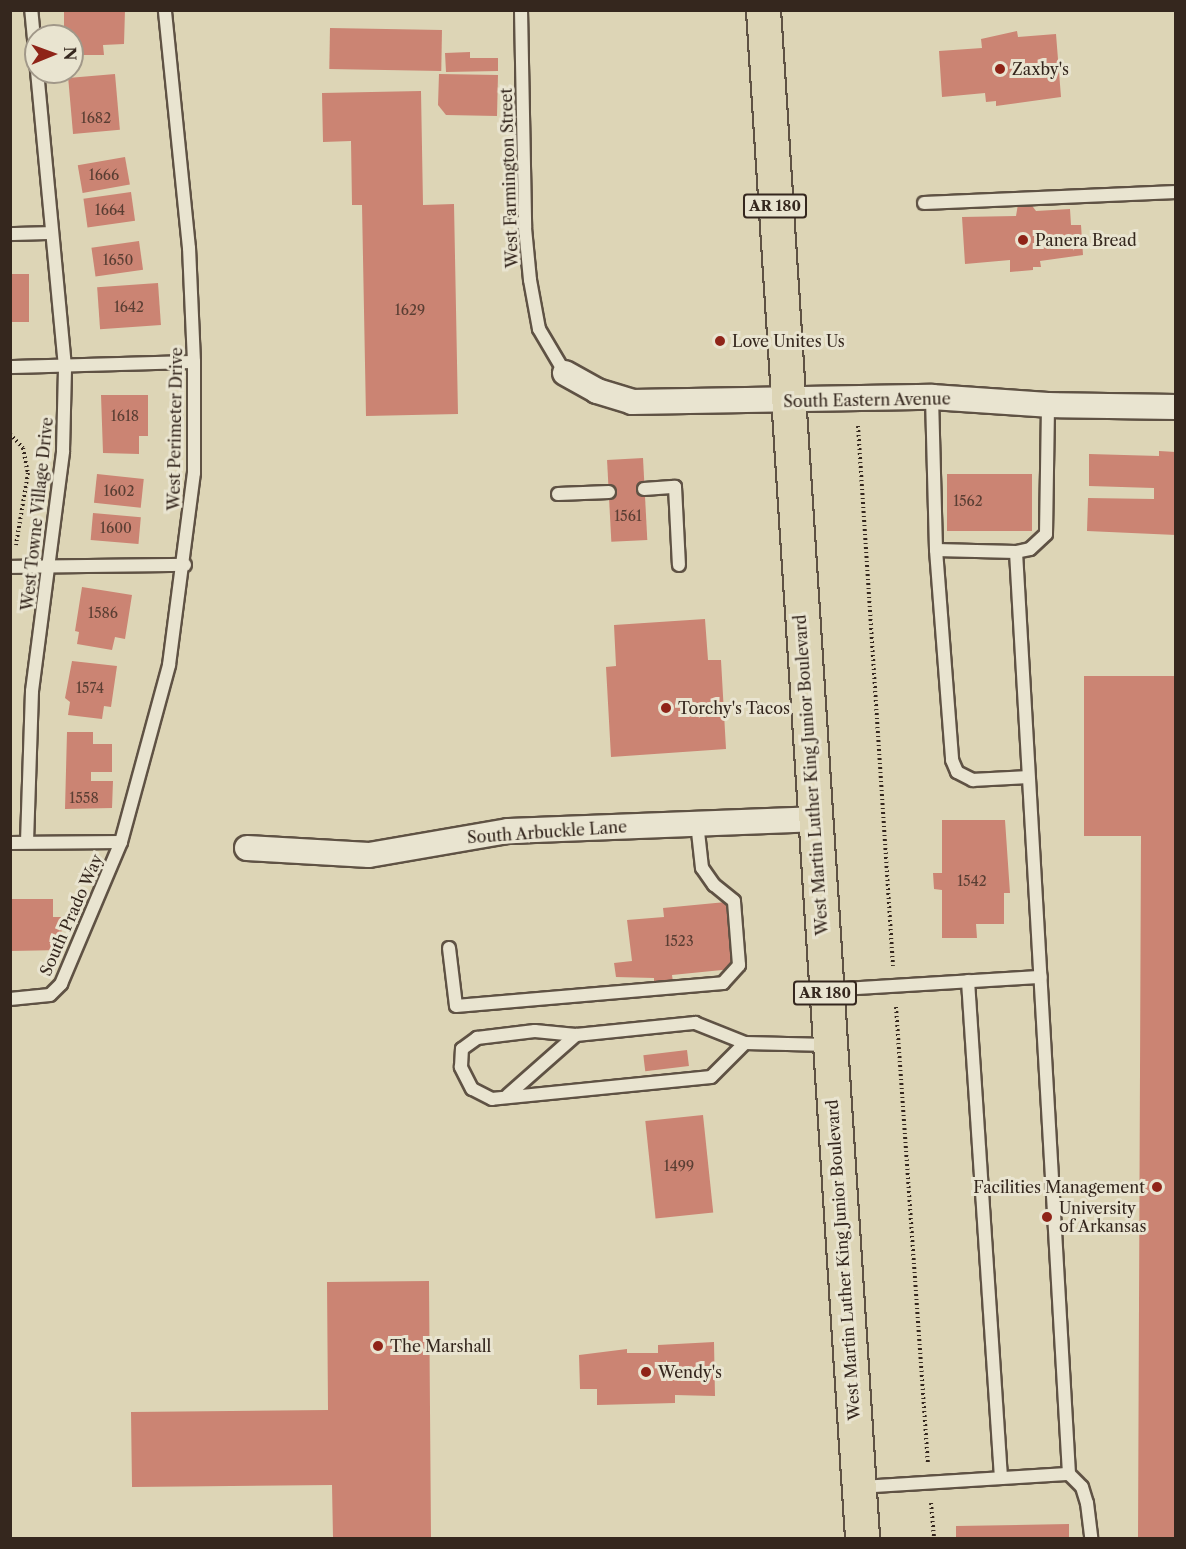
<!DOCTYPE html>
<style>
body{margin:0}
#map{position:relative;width:1186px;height:1549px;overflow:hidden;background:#ddd5b6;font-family:"Libre Caslon Text",serif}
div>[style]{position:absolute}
.building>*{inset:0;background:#cb8473;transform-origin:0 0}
.path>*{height:4px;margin-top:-2px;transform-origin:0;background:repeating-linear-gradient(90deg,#35271e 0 1.5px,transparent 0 4.5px)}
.roads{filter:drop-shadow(2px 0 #5f5244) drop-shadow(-2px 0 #5f5244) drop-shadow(0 2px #5f5244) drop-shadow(0 -2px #5f5244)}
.service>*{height:12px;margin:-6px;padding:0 6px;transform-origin:6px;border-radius:6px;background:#e9e4d0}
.minor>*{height:24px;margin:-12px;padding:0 12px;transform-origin:12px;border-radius:12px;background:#e9e4d0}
.primary>*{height:33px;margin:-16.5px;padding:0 16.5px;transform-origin:16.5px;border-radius:16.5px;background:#ddd5b6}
.dots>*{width:16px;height:16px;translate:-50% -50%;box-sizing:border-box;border:3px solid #e9e4d0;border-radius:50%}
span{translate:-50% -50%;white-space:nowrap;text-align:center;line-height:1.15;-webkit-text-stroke:6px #e9e4d0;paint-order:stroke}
.number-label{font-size:14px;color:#5a3e33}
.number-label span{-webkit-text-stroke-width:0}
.shield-label span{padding:2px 4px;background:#e9e4d0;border:2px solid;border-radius:4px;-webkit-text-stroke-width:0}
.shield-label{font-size:15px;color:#35271e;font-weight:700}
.poi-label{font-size:16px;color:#35271e}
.left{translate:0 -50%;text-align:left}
.right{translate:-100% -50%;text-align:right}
.street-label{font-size:16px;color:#35271e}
.frame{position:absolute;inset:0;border:12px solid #35271e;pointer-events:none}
.north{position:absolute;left:24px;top:24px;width:60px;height:60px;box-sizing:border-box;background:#e9e4d0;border:2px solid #a19889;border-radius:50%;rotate:89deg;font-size:16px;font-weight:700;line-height:24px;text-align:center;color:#35271e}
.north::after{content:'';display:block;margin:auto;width:21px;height:27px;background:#8f2418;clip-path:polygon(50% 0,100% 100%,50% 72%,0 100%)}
</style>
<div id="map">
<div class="building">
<i style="clip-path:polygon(64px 10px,125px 10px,124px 44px,103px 45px,104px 55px,72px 55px,72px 36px,64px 36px)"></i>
<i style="left:330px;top:28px;width:112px;height:41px;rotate:1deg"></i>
<i style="clip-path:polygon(1017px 31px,1018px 37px,1056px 34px,1061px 97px,996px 106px,996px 101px,986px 102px,985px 93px,942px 97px,939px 51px,982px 48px,981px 39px)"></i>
<i style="clip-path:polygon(470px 52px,470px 58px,498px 58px,498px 71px,446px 72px,445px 53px)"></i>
<i style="left:115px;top:74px;width:56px;height:47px;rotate:85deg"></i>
<i style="clip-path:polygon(439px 74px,498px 75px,497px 116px,446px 115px,438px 105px)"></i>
<i style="clip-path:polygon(421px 91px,423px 205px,454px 204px,458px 414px,366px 416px,362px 205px,352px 205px,351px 141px,323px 142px,322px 93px)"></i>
<i style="left:125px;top:157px;width:28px;height:48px;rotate:80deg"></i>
<i style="left:131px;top:192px;width:29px;height:48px;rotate:82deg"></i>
<i style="clip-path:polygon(1030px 203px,1036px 211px,1070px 209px,1071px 225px,1081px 225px,1083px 255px,1040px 261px,1041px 267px,1033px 267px,1033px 270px,1010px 272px,1010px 260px,965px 264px,962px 217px,1016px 216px,1018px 204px)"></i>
<i style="left:139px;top:241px;width:29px;height:48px;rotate:82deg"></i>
<i style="left:29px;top:274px;width:48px;height:19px;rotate:90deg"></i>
<i style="left:158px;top:283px;width:42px;height:61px;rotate:86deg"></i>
<i style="clip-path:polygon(101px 395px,148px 395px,148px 436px,139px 436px,139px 454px,103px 453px)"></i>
<i style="clip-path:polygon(1159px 451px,1176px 452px,1176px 535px,1087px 531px,1088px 498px,1154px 499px,1154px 488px,1089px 486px,1089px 454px,1159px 456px)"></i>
<i style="left:643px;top:458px;width:82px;height:36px;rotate:87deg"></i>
<i style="left:97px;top:474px;width:47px;height:29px;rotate:6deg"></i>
<i style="left:947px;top:474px;width:85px;height:57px"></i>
<i style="left:93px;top:513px;width:48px;height:27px;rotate:5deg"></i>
<i style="clip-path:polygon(82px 587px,132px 595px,125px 639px,115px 637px,112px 650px,77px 644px,79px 632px,75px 631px)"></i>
<i style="clip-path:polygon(705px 619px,708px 660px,721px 660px,726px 749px,611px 757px,606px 667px,616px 666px,614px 625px)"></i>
<i style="clip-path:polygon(72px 661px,117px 666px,111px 707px,104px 706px,102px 719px,68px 715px,70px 702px,65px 698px)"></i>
<i style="clip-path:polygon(1084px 676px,1176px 676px,1176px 1538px,1138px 1538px,1141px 836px,1084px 836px)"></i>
<i style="clip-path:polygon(67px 732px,93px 732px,93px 744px,112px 744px,112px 772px,91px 772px,91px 781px,113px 781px,112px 808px,65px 809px)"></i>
<i style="clip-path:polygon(942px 820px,1005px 820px,1010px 893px,1004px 893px,1004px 924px,976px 924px,977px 938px,942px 938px,942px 890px,934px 889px,933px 873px,942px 873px)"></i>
<i style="clip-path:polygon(10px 899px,53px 899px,53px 917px,61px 917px,62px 950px,10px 951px)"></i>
<i style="clip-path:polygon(726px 902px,732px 969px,672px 975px,673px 982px,654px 984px,654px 978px,616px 977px,614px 963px,632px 961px,627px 920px,664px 917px,663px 908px)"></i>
<i style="left:687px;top:1050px;width:16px;height:44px;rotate:83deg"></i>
<i style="left:703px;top:1115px;width:98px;height:58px;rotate:84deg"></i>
<i style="clip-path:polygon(429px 1281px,431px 1538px,333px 1538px,332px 1485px,132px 1487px,131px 1412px,328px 1410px,327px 1282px)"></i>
<i style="clip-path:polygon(714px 1342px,715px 1396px,675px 1395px,675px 1403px,597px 1405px,597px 1389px,580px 1389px,579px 1355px,627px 1349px,627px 1353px,658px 1353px,658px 1345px)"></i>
<i style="clip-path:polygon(1069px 1524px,1069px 1538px,956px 1538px,956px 1526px)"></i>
</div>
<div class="path">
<i style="left:858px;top:426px;width:541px;rotate:86.29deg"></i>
<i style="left:10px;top:434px;width:19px;rotate:47deg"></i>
<i style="left:23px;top:448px;width:25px;rotate:79deg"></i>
<i style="left:28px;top:473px;width:73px;rotate:99.5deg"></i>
<i style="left:896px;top:1007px;width:457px;rotate:86deg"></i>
<i style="left:931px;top:1503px;width:35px;rotate:85deg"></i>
</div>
<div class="roads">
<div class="service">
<i style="left:521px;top:10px;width:218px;rotate:88.9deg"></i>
<i style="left:525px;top:228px;width:52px;rotate:84.5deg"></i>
<i style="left:530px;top:280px;width:50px;rotate:79.6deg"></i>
<i style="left:539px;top:329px;width:51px;rotate:59.4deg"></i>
<i style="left:924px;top:203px;width:252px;rotate:-2.5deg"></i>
<i style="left:10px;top:234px;width:40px;rotate:-1.4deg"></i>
<i style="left:10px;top:367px;width:184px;rotate:-1.6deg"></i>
<i style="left:932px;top:397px;width:153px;rotate:88.5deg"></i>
<i style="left:936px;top:550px;width:211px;rotate:85.6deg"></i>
<i style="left:952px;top:760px;width:13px;rotate:67deg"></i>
<i style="left:957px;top:772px;width:18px;rotate:27deg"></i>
<i style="left:973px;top:780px;width:55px;rotate:-3.1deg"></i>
<i style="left:644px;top:489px;width:31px;rotate:-4deg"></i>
<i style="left:675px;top:487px;width:78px;rotate:87.1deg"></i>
<i style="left:558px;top:494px;width:51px;rotate:-2.2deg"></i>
<i style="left:936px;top:550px;width:80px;rotate:1.4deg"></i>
<i style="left:1016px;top:552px;width:14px;rotate:-12deg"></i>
<i style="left:1030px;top:549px;width:22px;rotate:-43deg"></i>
<i style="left:1046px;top:534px;width:129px;rotate:-89.1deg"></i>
<i style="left:1016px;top:552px;width:924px;rotate:86.71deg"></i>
<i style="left:1069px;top:1474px;width:18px;rotate:45deg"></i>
<i style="left:1082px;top:1487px;width:17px;rotate:73deg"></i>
<i style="left:1087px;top:1503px;width:35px;rotate:83deg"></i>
<i style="left:10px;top:567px;width:175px;rotate:-0.7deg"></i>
<i style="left:27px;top:842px;width:151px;rotate:-88.1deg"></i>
<i style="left:32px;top:691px;width:242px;rotate:-82.6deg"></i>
<i style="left:63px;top:451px;width:84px;rotate:-88.6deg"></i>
<i style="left:65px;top:367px;width:359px;rotate:-95.4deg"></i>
<i style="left:10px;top:843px;width:111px;rotate:-0.5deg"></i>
<i style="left:449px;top:948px;width:58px;rotate:83.1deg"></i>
<i style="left:456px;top:1006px;width:268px;rotate:-4.9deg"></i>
<i style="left:723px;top:983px;width:24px;rotate:-48deg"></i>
<i style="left:739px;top:965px;width:64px;rotate:-94.5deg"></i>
<i style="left:734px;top:901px;width:26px;rotate:-141deg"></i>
<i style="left:714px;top:885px;width:21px;rotate:-125deg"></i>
<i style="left:702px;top:868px;width:45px;rotate:-96.3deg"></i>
<i style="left:968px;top:981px;width:498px;rotate:86.2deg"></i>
<i style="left:826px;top:990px;width:215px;rotate:-3.5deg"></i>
<i style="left:10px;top:999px;width:40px;rotate:-5.7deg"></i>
<i style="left:50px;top:995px;width:16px;rotate:-45deg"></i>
<i style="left:61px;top:984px;width:154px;rotate:-67.1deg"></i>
<i style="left:121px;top:842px;width:183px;rotate:-74.8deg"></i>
<i style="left:169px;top:665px;width:194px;rotate:-82.6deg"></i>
<i style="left:194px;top:473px;width:111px;rotate:-90deg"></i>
<i style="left:194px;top:362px;width:114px;rotate:-92.5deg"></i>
<i style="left:189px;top:248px;width:239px;rotate:-95.8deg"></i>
<i style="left:745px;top:1043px;width:48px;rotate:135deg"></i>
<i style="left:711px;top:1077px;width:220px;rotate:174.3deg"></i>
<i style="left:492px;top:1099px;width:22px;rotate:-153deg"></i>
<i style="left:472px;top:1089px;width:25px;rotate:-117deg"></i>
<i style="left:461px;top:1067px;width:18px;rotate:-87deg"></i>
<i style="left:462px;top:1049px;width:19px;rotate:-36deg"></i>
<i style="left:477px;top:1038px;width:58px;rotate:-6.9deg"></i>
<i style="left:535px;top:1031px;width:41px;rotate:5.6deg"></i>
<i style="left:576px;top:1035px;width:120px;rotate:-5.8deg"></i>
<i style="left:695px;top:1023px;width:54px;rotate:21.8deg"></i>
<i style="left:745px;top:1043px;width:84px;rotate:1.4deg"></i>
<i style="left:508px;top:1095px;width:91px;rotate:-41.4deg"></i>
<i style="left:860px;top:1487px;width:209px;rotate:-3.6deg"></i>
</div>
<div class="minor">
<i style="left:565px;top:373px;width:37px;rotate:29deg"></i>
<i style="left:597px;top:391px;width:37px;rotate:17deg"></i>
<i style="left:632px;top:402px;width:300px;rotate:-1deg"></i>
<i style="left:932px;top:397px;width:116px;rotate:3.9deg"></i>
<i style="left:1048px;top:405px;width:128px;rotate:0.9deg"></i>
<i style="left:247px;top:848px;width:122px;rotate:3.3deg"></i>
<i style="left:369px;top:855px;width:141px;rotate:-9.8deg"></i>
<i style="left:508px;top:831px;width:306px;rotate:-2.2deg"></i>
</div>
<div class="primary">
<i style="left:763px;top:10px;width:1531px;rotate:86.29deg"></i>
</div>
</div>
<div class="dots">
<i style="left:1000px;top:69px;background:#8f2418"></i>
<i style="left:1023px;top:240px;background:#8f2418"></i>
<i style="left:720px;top:341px;background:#8f2418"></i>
<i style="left:666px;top:708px;background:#8f2418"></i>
<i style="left:1157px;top:1187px;background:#8f2418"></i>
<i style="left:1047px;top:1217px;background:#8f2418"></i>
<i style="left:378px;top:1346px;background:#8f2418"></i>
<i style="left:646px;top:1372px;background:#8f2418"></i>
</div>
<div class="number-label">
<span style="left:96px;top:118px">1682</span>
<span style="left:104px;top:175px">1666</span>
<span style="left:110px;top:210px">1664</span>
<span style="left:118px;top:260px">1650</span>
<span style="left:129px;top:307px">1642</span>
<span style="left:410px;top:310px">1629</span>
<span style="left:125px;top:416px">1618</span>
<span style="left:119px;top:491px">1602</span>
<span style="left:968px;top:501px">1562</span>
<span style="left:628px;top:516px">1561</span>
<span style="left:116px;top:528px">1600</span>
<span style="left:103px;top:613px">1586</span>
<span style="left:90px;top:688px">1574</span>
<span style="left:84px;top:798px">1558</span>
<span style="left:972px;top:881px">1542</span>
<span style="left:679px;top:941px">1523</span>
<span style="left:679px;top:1166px">1499</span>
</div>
<div class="shield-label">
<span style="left:775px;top:206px">AR 180</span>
<span style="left:825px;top:993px">AR 180</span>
</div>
<div class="poi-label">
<span class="left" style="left:1012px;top:69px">Zaxby's</span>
<span class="left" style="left:1035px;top:240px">Panera Bread</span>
<span class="left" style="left:732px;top:341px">Love Unites Us</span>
<span class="left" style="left:678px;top:708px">Torchy's Tacos</span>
<span class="right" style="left:1145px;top:1187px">Facilities Management</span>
<span class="left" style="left:1059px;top:1217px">University<br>of Arkansas</span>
<span class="left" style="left:390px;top:1346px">The Marshall</span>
<span class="left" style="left:658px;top:1372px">Wendy's</span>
</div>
<div class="street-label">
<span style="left:509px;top:178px;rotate:-92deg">West Farmington Street</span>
<span style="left:867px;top:400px;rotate:-1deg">South Eastern Avenue</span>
<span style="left:175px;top:429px;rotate:-89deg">West Perimeter Drive</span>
<span style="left:37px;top:514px;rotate:-84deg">West Towne Village Drive</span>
<span style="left:811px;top:775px;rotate:-94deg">West Martin Luther King Junior Boulevard</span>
<span style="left:547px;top:832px;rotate:-4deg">South Arbuckle Lane</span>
<span style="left:71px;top:915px;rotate:-66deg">South Prado Way</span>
<span style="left:843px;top:1260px;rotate:-94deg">West Martin Luther King Junior Boulevard</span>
</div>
<div class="frame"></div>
<div class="north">N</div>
</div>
